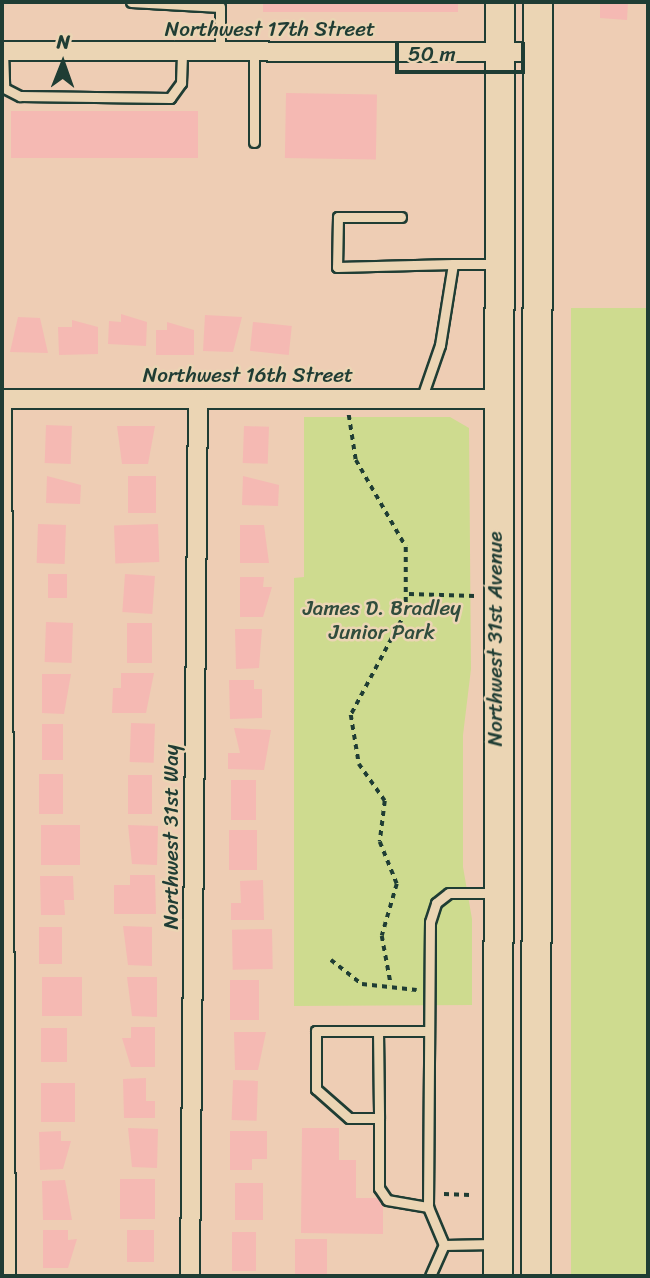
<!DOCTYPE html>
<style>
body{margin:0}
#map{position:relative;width:650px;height:1278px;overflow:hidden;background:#eecdb4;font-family:Sriracha,sans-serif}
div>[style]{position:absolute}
.green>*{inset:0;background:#cedb8f;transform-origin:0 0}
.building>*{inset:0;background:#f5b9b3;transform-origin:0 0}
.path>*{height:3.5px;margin-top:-1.75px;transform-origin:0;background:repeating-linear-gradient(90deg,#1f3d34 0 5px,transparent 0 10px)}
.roads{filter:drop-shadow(2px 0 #1f3d34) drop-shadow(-2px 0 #1f3d34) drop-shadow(0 2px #1f3d34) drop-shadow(0 -2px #1f3d34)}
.lane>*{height:9px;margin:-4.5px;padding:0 4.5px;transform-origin:4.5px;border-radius:4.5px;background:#ebd5b4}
.street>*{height:18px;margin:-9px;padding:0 9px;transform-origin:9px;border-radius:9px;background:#ebd5b4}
.primary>*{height:28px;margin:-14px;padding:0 14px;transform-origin:14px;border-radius:14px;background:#ebd5b4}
span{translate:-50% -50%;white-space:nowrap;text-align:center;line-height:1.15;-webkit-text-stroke:5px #ebd5b4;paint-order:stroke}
.street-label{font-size:21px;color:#1f3d34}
.park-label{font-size:21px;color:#304d3d}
.frame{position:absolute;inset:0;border:4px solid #1f3d34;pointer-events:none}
.north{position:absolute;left:28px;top:28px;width:70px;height:70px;-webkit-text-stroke:5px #ebd5b4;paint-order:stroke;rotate:1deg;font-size:19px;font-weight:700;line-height:28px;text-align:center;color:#1f3d34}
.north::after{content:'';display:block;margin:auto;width:24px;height:32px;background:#1f3d34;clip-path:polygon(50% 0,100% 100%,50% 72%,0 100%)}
.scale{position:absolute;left:395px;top:42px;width:130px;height:32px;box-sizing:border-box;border:4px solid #1f3d34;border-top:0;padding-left:9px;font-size:21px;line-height:24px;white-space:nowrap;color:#1f3d34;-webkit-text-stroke:5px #ebd5b4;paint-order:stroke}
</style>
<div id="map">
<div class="green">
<i style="left:571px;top:308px;width:77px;height:968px"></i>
<i style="clip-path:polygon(304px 417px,450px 417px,469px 428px,471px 669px,463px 735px,463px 867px,472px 919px,472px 1005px,294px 1006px,294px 578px,304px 577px)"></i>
</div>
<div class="building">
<i style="left:263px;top:2px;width:195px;height:10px"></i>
<i style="clip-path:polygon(600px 2px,628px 2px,627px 20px,600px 18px)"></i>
<i style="left:286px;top:93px;width:91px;height:65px;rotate:1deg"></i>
<i style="left:11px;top:111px;width:187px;height:47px"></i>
<i style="clip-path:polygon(121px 314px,147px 322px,146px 346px,108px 344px,109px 321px,121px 322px)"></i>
<i style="clip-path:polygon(205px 315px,242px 317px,233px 352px,203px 351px)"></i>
<i style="clip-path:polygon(18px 317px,40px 318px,48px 353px,10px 352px)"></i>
<i style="clip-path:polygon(72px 320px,98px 327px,98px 354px,59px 355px,58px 327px,72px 327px)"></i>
<i style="clip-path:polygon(167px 322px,194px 330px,194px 355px,156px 355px,156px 330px,167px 330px)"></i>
<i style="left:253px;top:322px;width:39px;height:29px;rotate:6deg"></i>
<i style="left:46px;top:425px;width:26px;height:38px;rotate:2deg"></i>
<i style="clip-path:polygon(117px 426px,155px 426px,148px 464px,122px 464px)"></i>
<i style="left:244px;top:426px;width:25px;height:37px;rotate:2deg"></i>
<i style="clip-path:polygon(47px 476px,81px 485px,80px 504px,46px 503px)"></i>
<i style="left:128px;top:476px;width:28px;height:37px"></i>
<i style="clip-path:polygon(243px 476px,279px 485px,278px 506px,242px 505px)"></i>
<i style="left:38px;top:524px;width:28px;height:39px;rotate:2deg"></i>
<i style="left:158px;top:524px;width:38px;height:44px;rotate:88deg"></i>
<i style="clip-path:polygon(240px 525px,264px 525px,269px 563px,240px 563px)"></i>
<i style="left:67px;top:574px;width:24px;height:19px;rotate:90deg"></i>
<i style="left:125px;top:574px;width:30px;height:38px;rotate:4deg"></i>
<i style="clip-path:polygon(240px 577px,264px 577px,263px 587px,272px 587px,263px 617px,240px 617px)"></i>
<i style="left:46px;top:622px;width:27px;height:40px;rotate:2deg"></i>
<i style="left:152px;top:623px;width:40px;height:25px;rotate:90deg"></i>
<i style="clip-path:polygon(235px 629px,262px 629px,259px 668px,236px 669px)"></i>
<i style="clip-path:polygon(121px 673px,154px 673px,146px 713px,112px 713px,113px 688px,121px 688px)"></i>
<i style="clip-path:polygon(42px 674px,71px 674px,64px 714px,42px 713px)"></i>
<i style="clip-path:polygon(229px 680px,254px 680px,254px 689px,262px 689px,262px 718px,230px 719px)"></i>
<i style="left:131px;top:723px;width:24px;height:39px;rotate:2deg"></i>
<i style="left:42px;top:724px;width:21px;height:36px"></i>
<i style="clip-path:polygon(234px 728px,271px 730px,264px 770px,228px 769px,228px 753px,240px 753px)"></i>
<i style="left:63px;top:774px;width:40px;height:24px;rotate:90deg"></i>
<i style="left:128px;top:775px;width:24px;height:39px"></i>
<i style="left:231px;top:780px;width:25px;height:40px"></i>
<i style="left:41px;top:825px;width:39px;height:40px"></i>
<i style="clip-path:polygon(128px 825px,158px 826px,157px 865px,132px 864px)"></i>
<i style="left:229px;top:830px;width:28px;height:40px"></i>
<i style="clip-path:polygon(130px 875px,155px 875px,156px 914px,114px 914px,114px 885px,130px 885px)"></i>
<i style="clip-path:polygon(40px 876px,73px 876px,74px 900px,64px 900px,65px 915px,41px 915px)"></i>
<i style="clip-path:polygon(263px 880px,264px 920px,231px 920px,231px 903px,241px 903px,240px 881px)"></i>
<i style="clip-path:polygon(123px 926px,152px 927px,152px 966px,128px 965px)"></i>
<i style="left:39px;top:927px;width:23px;height:37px"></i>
<i style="left:272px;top:929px;width:40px;height:40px;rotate:89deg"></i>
<i style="left:42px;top:977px;width:40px;height:39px"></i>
<i style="clip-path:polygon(127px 977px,157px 977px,157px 1017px,132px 1016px)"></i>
<i style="left:230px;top:980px;width:29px;height:40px"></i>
<i style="clip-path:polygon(131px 1027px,155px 1027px,155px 1067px,131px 1067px,122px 1038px,131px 1038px)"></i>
<i style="left:41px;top:1028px;width:26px;height:34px"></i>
<i style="clip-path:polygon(234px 1032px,266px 1032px,258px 1070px,235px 1070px)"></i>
<i style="clip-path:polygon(146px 1078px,146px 1101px,155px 1101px,155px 1118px,124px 1118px,123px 1079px)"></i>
<i style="left:233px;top:1080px;width:25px;height:40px;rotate:2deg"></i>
<i style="left:41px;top:1083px;width:34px;height:39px"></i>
<i style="clip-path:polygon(128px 1128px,158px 1129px,157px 1168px,132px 1167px)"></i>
<i style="clip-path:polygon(302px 1128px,339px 1128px,339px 1160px,356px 1160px,356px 1198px,383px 1198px,383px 1234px,301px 1233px)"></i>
<i style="clip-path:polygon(61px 1131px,61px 1141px,71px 1141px,63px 1169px,40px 1170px,39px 1132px)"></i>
<i style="clip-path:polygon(230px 1131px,267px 1131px,267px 1159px,252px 1159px,252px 1170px,230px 1170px)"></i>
<i style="left:120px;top:1179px;width:35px;height:40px"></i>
<i style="clip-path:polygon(65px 1180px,72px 1220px,43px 1220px,42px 1181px)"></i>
<i style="left:235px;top:1183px;width:28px;height:37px"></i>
<i style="clip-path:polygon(43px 1230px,68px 1230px,68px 1240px,77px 1239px,68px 1268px,43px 1268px)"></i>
<i style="left:127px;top:1230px;width:27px;height:32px"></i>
<i style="left:232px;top:1232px;width:24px;height:39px"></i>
<i style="left:295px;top:1239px;width:32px;height:37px"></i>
</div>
<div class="path">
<i style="left:349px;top:415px;width:46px;rotate:81.2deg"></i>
<i style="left:356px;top:460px;width:100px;rotate:60.1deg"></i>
<i style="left:406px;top:547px;width:65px;rotate:90deg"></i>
<i style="left:406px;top:612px;width:117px;rotate:118.1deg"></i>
<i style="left:351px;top:715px;width:50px;rotate:80.7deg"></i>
<i style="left:359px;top:764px;width:45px;rotate:54.9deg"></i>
<i style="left:385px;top:801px;width:41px;rotate:97deg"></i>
<i style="left:380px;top:842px;width:45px;rotate:68deg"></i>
<i style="left:397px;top:884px;width:54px;rotate:106.1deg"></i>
<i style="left:382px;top:936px;width:50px;rotate:79.6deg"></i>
<i style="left:409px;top:594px;width:66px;rotate:1.7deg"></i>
<i style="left:331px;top:960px;width:39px;rotate:38deg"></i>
<i style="left:362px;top:984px;width:55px;rotate:6.2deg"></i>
<i style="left:444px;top:1194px;width:26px;rotate:2deg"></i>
</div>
<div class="roads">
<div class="lane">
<i style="left:131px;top:2px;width:89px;rotate:3.2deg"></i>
<i style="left:220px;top:7px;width:45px;rotate:90deg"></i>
<i style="left:3px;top:51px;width:37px;rotate:88deg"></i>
<i style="left:4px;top:88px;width:18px;rotate:27deg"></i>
<i style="left:20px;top:96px;width:150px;rotate:0.8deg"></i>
<i style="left:170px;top:98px;width:19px;rotate:-54deg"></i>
<i style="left:181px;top:83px;width:32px;rotate:-88deg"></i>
<i style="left:254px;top:142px;width:90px;rotate:-90deg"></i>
<i style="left:401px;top:217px;width:63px;rotate:180deg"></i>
<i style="left:338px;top:217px;width:50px;rotate:91.1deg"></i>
<i style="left:337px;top:267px;width:116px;rotate:-1.5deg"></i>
<i style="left:422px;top:397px;width:55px;rotate:-70.9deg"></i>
<i style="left:440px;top:345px;width:82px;rotate:-80.9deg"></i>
<i style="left:453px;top:264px;width:43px"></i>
<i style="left:378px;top:1031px;width:87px;rotate:89.3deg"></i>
<i style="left:379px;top:1118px;width:30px;rotate:180deg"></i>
<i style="left:349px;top:1118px;width:44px;rotate:-138.7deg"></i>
<i style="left:316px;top:1089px;width:58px;rotate:-90deg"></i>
<i style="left:316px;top:1031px;width:113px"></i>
<i style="left:379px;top:1118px;width:70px;rotate:90deg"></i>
<i style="left:379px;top:1188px;width:14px;rotate:56deg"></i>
<i style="left:387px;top:1200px;width:42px;rotate:9.7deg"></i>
<i style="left:494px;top:1244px;width:50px;rotate:178.9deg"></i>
<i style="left:444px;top:1245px;width:41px;rotate:-112.8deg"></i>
<i style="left:428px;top:1207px;width:285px;rotate:-89.6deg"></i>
<i style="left:430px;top:922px;width:20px;rotate:-72deg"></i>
<i style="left:436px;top:903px;width:16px;rotate:-38deg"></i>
<i style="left:449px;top:893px;width:45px"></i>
<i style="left:430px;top:1276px;width:34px;rotate:-66deg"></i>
</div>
<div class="street">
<i style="left:3px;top:51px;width:534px;rotate:0.11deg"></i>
<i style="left:2px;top:399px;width:877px;rotate:89.74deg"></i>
<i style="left:2px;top:399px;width:493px"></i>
<i style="left:190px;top:1276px;width:877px;rotate:-89.48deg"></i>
</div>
<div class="primary">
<i style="left:498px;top:1276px;width:1274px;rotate:-89.91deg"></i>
<i style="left:536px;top:1276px;width:1274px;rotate:-89.91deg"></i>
</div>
</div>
<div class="street-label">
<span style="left:270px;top:29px">Northwest 17th Street</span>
<span style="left:248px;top:375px">Northwest 16th Street</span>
<span style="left:495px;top:639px;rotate:-90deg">Northwest 31st Avenue</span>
<span style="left:171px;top:837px;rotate:-90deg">Northwest 31st Way</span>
</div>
<div class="park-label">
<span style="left:382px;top:620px">James D. Bradley<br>Junior Park</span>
</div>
<div class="frame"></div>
<div class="north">N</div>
<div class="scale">50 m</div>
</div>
